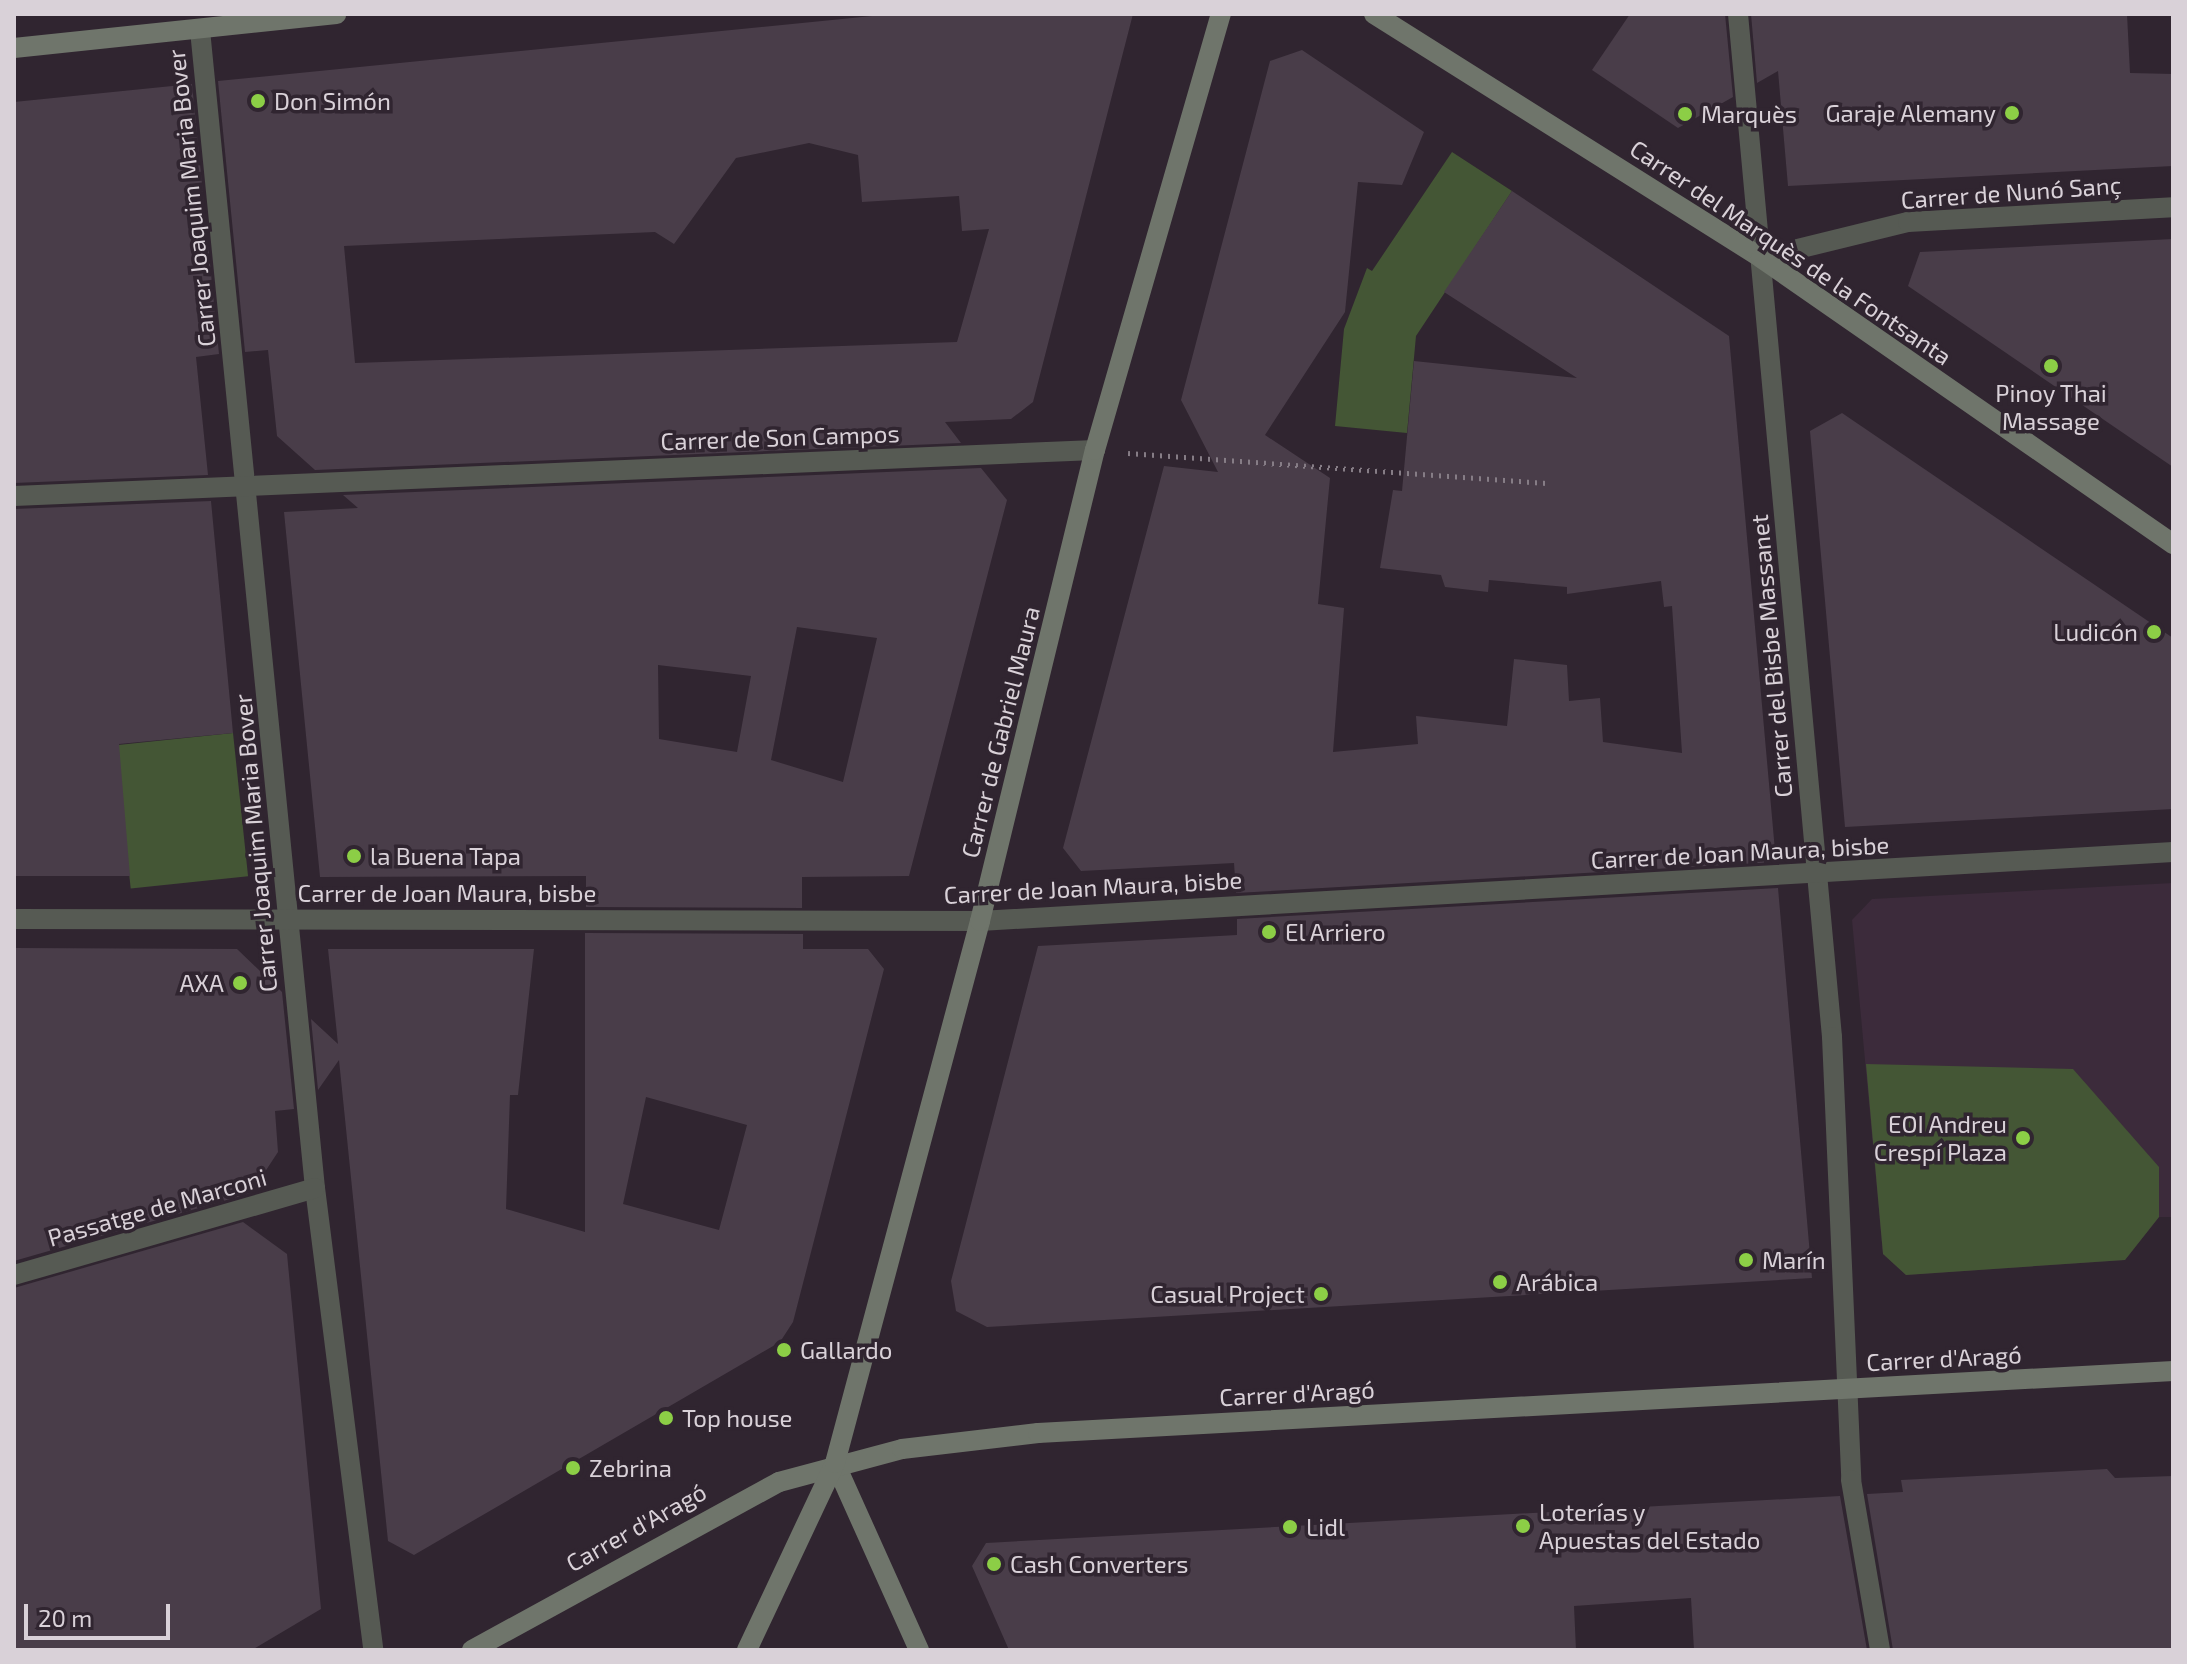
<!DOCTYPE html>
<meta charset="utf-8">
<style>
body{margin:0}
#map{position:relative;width:2187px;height:1664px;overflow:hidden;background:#302530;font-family:"Exo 2",sans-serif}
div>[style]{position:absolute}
.built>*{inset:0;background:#3c2b3b}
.green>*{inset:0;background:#445635;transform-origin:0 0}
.building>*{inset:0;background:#493d49}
.path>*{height:5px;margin-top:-2.5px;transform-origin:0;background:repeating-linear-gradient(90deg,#867d86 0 2px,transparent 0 8px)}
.street>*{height:20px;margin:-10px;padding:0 10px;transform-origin:10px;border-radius:10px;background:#565a53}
.secondary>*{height:20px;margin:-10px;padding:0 10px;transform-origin:10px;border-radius:10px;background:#6f756b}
.dots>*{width:22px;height:22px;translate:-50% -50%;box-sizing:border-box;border:4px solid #302530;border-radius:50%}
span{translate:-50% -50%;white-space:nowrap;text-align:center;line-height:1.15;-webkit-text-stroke:7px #302530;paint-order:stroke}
.poi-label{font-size:24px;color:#d9d1d8}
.left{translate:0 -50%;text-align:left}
.right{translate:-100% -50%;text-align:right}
.street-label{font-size:24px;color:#d9d1d8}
.frame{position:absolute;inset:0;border:16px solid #d9d1d8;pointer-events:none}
.scale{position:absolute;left:24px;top:1604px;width:146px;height:36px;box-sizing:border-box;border:4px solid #d9d1d8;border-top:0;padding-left:10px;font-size:24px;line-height:28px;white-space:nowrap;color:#d9d1d8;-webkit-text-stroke:6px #302530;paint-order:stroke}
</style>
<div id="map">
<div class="built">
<i style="clip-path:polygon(2173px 883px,2173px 1217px,2159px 1217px,2125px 1260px,1906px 1275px,1883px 1254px,1852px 920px,1872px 899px)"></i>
</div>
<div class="green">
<i style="clip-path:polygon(1452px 152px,1512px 191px,1416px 336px,1407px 433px,1335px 426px,1344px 329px,1367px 268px,1372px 271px)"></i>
<i style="left:233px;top:733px;width:144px;height:118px;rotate:84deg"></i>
<i style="clip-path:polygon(1866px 1064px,2073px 1069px,2159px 1167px,2159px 1217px,2125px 1260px,1906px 1275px,1883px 1254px)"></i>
</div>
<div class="building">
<i style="clip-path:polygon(evenodd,892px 14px,1133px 14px,1033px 402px,1011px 419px,945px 422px,961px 443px,315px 470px,277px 436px,268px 350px,245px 352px,218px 81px,892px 14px,809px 143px,858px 155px,862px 202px,959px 196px,962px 231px,989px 229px,957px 342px,355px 363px,344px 246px,655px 232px,674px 244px,736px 158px,809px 143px)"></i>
<i style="clip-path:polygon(1630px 14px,1725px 14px,1733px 97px,1678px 128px,1592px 70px)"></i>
<i style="clip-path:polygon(1751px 14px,2127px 14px,2130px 73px,2173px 74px,2173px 166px,1788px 186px,1778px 71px,1757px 83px)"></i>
<i style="clip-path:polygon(1302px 50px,1424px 132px,1402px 185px,1358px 182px,1345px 312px,1265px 435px,1330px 478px,1318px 604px,1344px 608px,1333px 752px,1418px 744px,1416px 716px,1507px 726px,1514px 659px,1567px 665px,1569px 701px,1600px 698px,1603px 742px,1682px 753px,1672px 606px,1664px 607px,1661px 581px,1567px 594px,1567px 587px,1489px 580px,1488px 592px,1445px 587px,1441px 575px,1380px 568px,1393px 490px,1402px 491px,1414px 361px,1577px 378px,1444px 292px,1512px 191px,1729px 336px,1776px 862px,1236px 893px,1234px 863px,1081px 871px,1063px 848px,1164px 466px,1218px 472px,1181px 400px,1270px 61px)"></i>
<i style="clip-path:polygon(192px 84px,219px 354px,196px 357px,208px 475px,14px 483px,14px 102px)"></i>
<i style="clip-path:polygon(2173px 239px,2173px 467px,1908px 286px,1920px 252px)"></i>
<i style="clip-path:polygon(1842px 413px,2173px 638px,2173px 809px,1845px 827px,1810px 431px)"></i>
<i style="clip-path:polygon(evenodd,981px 468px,1007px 500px,909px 876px,802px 877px,802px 908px,586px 907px,586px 876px,320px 877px,284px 512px,358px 508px,343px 495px,981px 468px,797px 627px,877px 638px,843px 782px,771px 760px,797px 627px,981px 468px,658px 665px,751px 676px,737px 752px,659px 739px,658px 665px)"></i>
<i style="clip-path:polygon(211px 501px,233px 733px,119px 744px,130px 876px,14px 876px,14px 509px)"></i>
<i style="clip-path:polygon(1778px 888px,1812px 1278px,987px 1327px,956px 1311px,951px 1281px,1038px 946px,1237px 935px,1237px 919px)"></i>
<i style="clip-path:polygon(evenodd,585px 933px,803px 934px,803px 949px,868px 949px,884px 969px,793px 1322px,780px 1342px,414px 1555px,388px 1541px,339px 1060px,318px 1090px,311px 1019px,338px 1044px,328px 949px,534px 949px,518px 1095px,510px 1095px,506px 1209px,585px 1232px,585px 933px,646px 1097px,747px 1125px,719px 1230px,623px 1204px,646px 1097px)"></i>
<i style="clip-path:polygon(14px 948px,237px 949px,282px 992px,294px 1109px,275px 1111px,278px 1152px,251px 1193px,14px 1261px)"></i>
<i style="clip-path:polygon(243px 1222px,287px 1254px,321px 1609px,252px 1650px,14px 1650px,14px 1288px)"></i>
<i style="clip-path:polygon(2107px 1469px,2115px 1478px,2173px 1476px,2173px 1650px,1893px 1650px,1867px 1494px,1903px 1492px,1901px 1480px)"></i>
<i style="clip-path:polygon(1840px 1496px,1867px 1650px,1694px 1650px,1691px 1598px,1574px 1606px,1576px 1650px,1009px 1650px,972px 1566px,986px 1543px)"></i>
</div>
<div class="path">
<i style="left:1128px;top:453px;width:420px;rotate:4.1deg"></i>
</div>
<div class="street">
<i style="left:1738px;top:14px;width:1027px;rotate:84.75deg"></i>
<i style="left:1832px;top:1037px;width:443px;rotate:87.5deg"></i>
<i style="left:1851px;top:1480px;width:172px;rotate:80.3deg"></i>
<i style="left:200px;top:30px;width:1164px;rotate:84.33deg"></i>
<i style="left:315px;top:1188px;width:466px;rotate:82.8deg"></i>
<i style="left:1761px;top:258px;width:151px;rotate:-13.8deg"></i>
<i style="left:1908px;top:222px;width:265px;rotate:-3.2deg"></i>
<i style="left:14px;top:496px;width:1082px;rotate:-2.44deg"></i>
<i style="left:14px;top:919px;width:966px;rotate:0.12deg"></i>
<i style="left:980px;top:921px;width:1195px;rotate:-3.31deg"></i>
<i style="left:14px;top:1275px;width:313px;rotate:-16.1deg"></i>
</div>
<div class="secondary">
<i style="left:1374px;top:14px;width:457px;rotate:32.2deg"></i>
<i style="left:1761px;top:258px;width:502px;rotate:34.77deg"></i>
<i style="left:14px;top:48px;width:324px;rotate:-6deg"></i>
<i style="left:835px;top:1463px;width:205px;rotate:65.8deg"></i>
<i style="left:472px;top:1650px;width:350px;rotate:-28.7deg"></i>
<i style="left:779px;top:1482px;width:127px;rotate:-15deg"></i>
<i style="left:902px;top:1449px;width:137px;rotate:-6.7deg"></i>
<i style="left:1038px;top:1433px;width:1137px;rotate:-3.13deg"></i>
<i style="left:747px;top:1650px;width:207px;rotate:-64.8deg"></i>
<i style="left:835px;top:1463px;width:561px;rotate:-75.02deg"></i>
<i style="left:980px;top:921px;width:485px;rotate:-76.3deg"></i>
<i style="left:1095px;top:450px;width:454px;rotate:-73.9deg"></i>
</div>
<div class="dots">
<i style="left:258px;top:101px;background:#8cce46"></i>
<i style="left:2012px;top:113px;background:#8cce46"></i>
<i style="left:1685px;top:114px;background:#8cce46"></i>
<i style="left:2051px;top:366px;background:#8cce46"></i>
<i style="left:2154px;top:632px;background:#8cce46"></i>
<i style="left:354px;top:856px;background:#8cce46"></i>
<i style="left:1269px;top:932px;background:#8cce46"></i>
<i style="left:240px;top:983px;background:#8cce46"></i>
<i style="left:2023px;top:1138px;background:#8cce46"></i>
<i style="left:1746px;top:1260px;background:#8cce46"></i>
<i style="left:1500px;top:1282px;background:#8cce46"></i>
<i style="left:1321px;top:1294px;background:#8cce46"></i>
<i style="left:784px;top:1350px;background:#8cce46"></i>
<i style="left:666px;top:1418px;background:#8cce46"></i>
<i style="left:573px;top:1468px;background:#8cce46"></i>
<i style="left:1523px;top:1526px;background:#8cce46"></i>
<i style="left:1290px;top:1527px;background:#8cce46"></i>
<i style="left:994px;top:1564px;background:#8cce46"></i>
</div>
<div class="poi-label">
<span class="left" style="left:274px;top:101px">Don Simón</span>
<span class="right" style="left:1996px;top:113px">Garaje Alemany</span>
<span class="left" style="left:1701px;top:114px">Marquès</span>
<span style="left:2051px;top:407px">Pinoy Thai<br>Massage</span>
<span class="right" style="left:2138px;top:632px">Ludicón</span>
<span class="left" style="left:370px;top:856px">la Buena Tapa</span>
<span class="left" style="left:1285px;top:932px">El Arriero</span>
<span class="right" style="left:224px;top:983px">AXA</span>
<span class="right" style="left:2007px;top:1138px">EOI Andreu<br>Crespí Plaza</span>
<span class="left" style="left:1762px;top:1260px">Marín</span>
<span class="left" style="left:1516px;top:1282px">Arábica</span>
<span class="right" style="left:1305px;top:1294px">Casual Project</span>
<span class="left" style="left:800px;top:1350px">Gallardo</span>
<span class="left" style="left:682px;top:1418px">Top house</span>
<span class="left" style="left:589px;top:1468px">Zebrina</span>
<span class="left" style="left:1539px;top:1526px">Loterías y<br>Apuestas del Estado</span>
<span class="left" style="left:1306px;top:1527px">Lidl</span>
<span class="left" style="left:1010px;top:1564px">Cash Converters</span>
</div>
<div class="street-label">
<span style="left:2011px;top:192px;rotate:-4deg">Carrer de Nunó Sanç</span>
<span style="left:191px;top:198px;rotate:-96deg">Carrer Joaquim Maria Bover</span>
<span style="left:1791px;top:252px;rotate:34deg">Carrer del Marquès de la Fontsanta</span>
<span style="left:780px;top:437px;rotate:-2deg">Carrer de Son Campos</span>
<span style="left:1771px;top:656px;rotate:-95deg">Carrer del Bisbe Massanet</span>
<span style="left:1000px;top:732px;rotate:-76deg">Carrer de Gabriel Maura</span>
<span style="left:255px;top:843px;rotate:-95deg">Carrer Joaquim Maria Bover</span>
<span style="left:1740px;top:852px;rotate:-3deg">Carrer de Joan Maura, bisbe</span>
<span style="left:1093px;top:887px;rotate:-3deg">Carrer de Joan Maura, bisbe</span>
<span style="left:447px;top:893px">Carrer de Joan Maura, bisbe</span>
<span style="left:157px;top:1207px;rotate:-16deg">Passatge de Marconi</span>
<span style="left:1944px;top:1358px;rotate:-3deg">Carrer d'Aragó</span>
<span style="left:1297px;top:1393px;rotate:-3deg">Carrer d'Aragó</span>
<span style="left:636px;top:1527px;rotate:-29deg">Carrer d'Aragó</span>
</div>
<div class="frame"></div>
<div class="scale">20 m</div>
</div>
